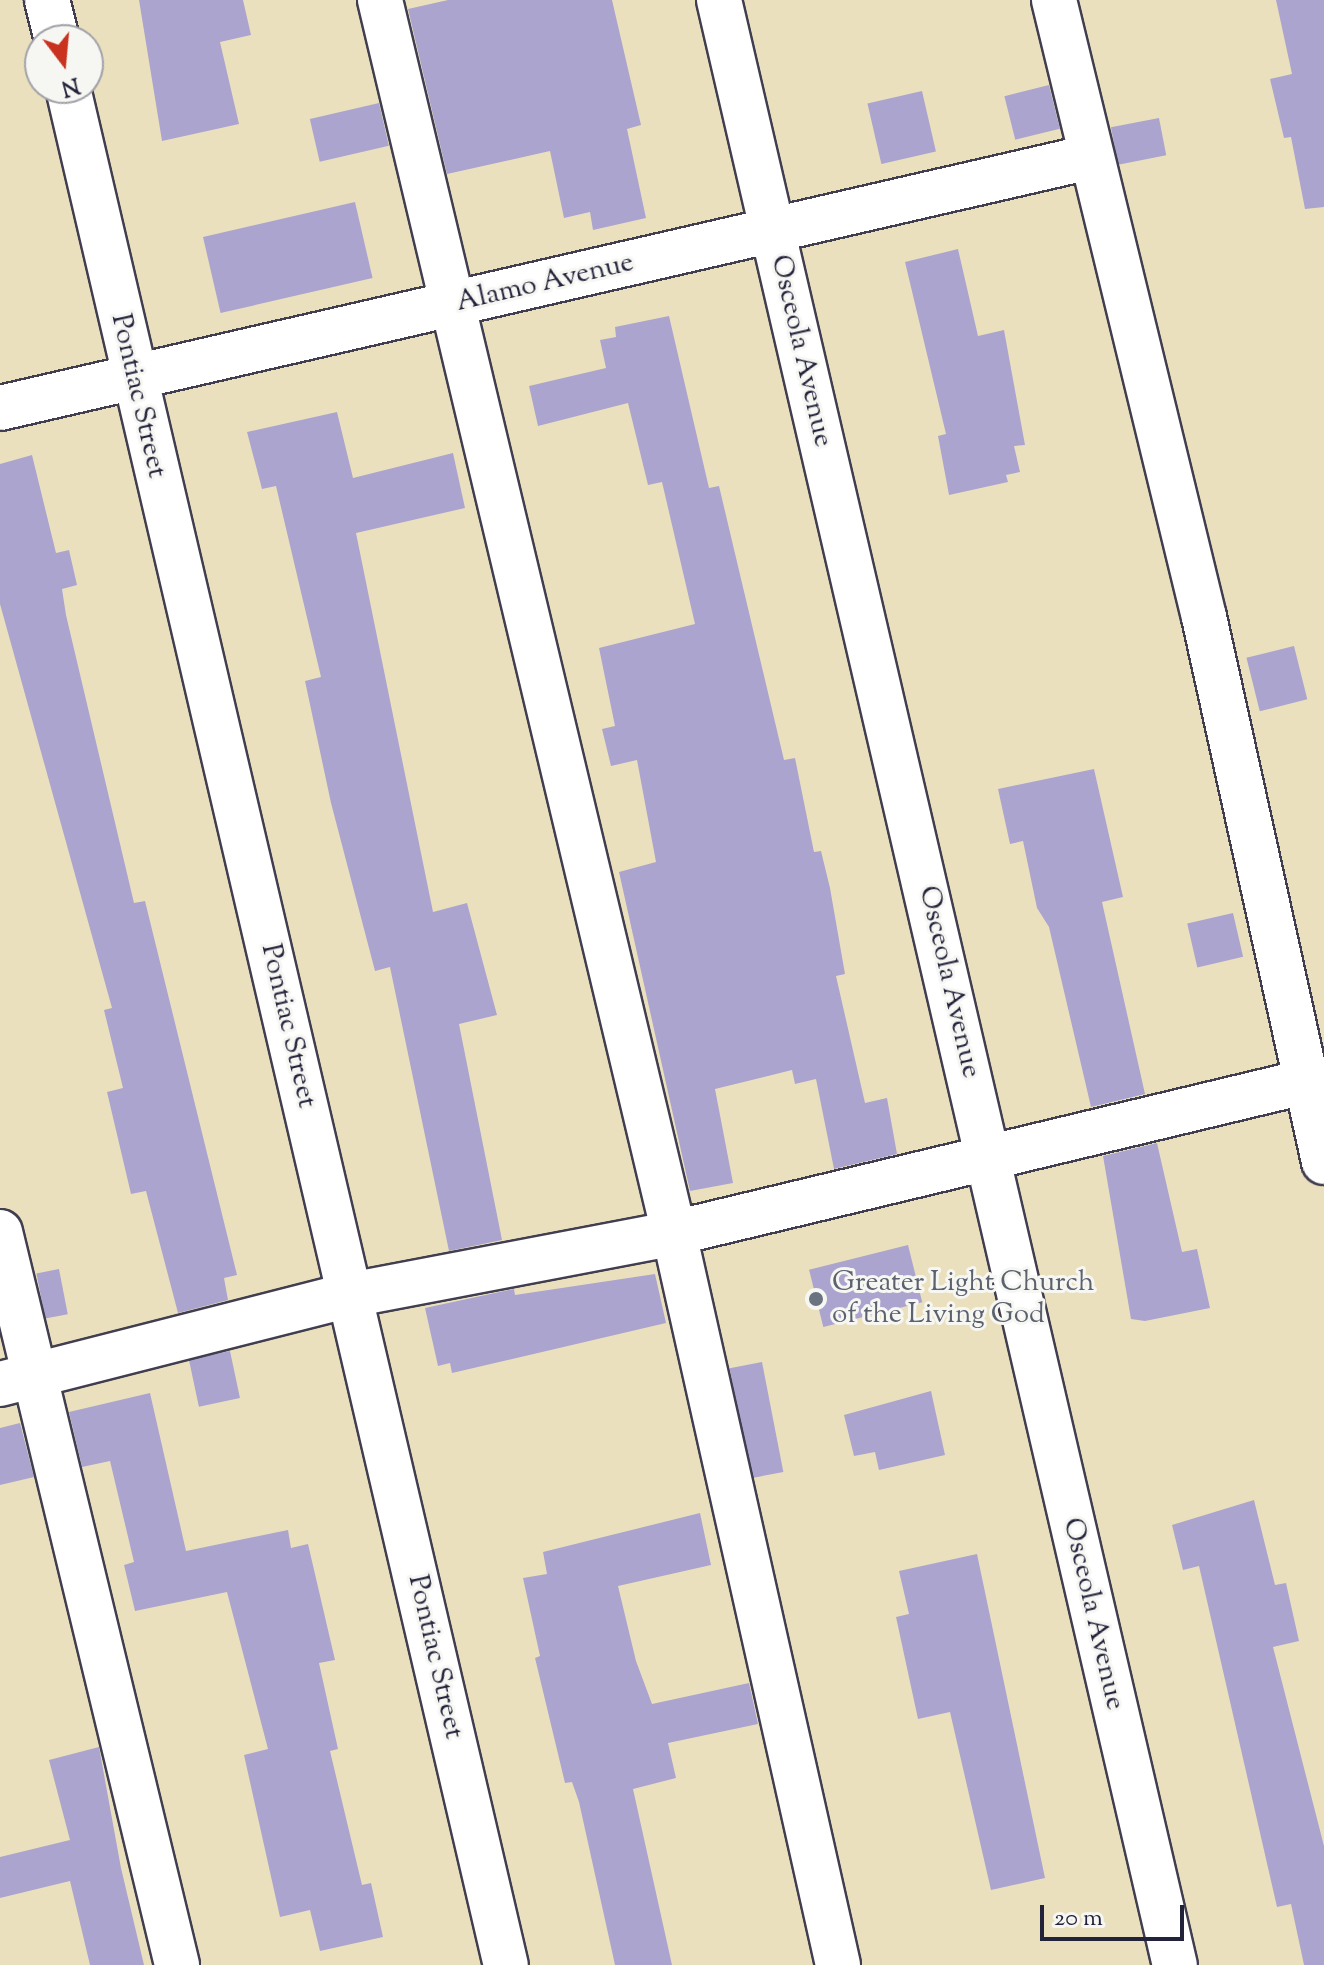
<!DOCTYPE html>
<style>
body{margin:0}
#map{position:relative;width:1324px;height:1965px;overflow:hidden;background:#ebe0be;font-family:"Sorts Mill Goudy",serif}
div>[style]{position:absolute}
.building>*{inset:0;background:#aba4cf;transform-origin:0 0}
.roads{filter:drop-shadow(2px 0 #403e4f) drop-shadow(-2px 0 #403e4f) drop-shadow(0 2px #403e4f) drop-shadow(0 -2px #403e4f)}
.minor>*{height:44px;margin:-22px;padding:0 22px;transform-origin:22px;border-radius:22px;background:#fff}
.dots>*{width:22px;height:22px;translate:-50% -50%;box-sizing:border-box;border:4px solid #f6f6f2;border-radius:50%}
span{translate:-50% -50%;white-space:nowrap;text-align:center;line-height:1.15;-webkit-text-stroke:6px #f6f6f2;paint-order:stroke}
.street-label{font-size:28px;color:#22223b}
.worship-label{font-size:28px;color:#5b616d}
.left{translate:0 -50%;text-align:left}
.north{position:absolute;left:24px;top:24px;width:80px;height:80px;box-sizing:border-box;background:#f6f6f2;border:2px solid #a1a1a9;border-radius:50%;rotate:164deg;font-size:22px;font-weight:700;line-height:32px;text-align:center;color:#22223b}
.north::after{content:'';display:block;margin:auto;width:28px;height:36px;background:#c8321e;clip-path:polygon(50% 0,100% 100%,50% 72%,0 100%)}
.scale{position:absolute;left:1040px;top:1905px;width:144px;height:36px;box-sizing:border-box;border:4px solid #22223b;border-top:0;padding-left:10px;font-size:24px;line-height:28px;white-space:nowrap;color:#22223b;-webkit-text-stroke:6px #f6f6f2;paint-order:stroke}
</style>
<div id="map">
<div class="building">
<i style="clip-path:polygon(139px 0,243px 0,251px 35px,220px 42px,239px 124px,162px 141px)"></i>
<i style="clip-path:polygon(448px 0,612px 0,641px 125px,627px 129px,646px 218px,593px 230px,590px 212px,564px 218px,550px 151px,447px 174px,408px 9px)"></i>
<i style="clip-path:polygon(1276px 0,1324px 0,1324px 207px,1305px 209px,1291px 137px,1284px 138px,1270px 79px,1292px 74px)"></i>
<i style="left:1049px;top:85px;width:45px;height:46px;rotate:76deg"></i>
<i style="left:922px;top:91px;width:62px;height:56px;rotate:77deg"></i>
<i style="left:379px;top:103px;width:44px;height:71px;rotate:77deg"></i>
<i style="left:1159px;top:118px;width:38px;height:49px;rotate:79deg"></i>
<i style="left:355px;top:202px;width:78px;height:156px;rotate:77deg"></i>
<i style="clip-path:polygon(958px 249px,978px 336px,1004px 330px,1025px 445px,1014px 446px,1020px 472px,1006px 475px,1008px 482px,949px 495px,938px 436px,946px 434px,905px 262px)"></i>
<i style="clip-path:polygon(669px 316px,709px 488px,719px 486px,784px 760px,795px 758px,814px 852px,821px 851px,830px 888px,845px 974px,836px 976px,865px 1103px,887px 1098px,897px 1154px,834px 1169px,816px 1079px,795px 1084px,792px 1070px,715px 1089px,733px 1183px,690px 1191px,619px 872px,656px 862px,637px 760px,611px 766px,602px 729px,615px 726px,599px 648px,695px 624px,662px 482px,648px 485px,628px 403px,538px 426px,529px 386px,606px 368px,600px 340px,616px 337px,615px 327px)"></i>
<i style="clip-path:polygon(337px 412px,353px 478px,453px 453px,465px 508px,356px 533px,433px 912px,467px 903px,497px 1015px,459px 1024px,502px 1240px,449px 1251px,390px 967px,375px 971px,331px 803px,305px 681px,321px 677px,276px 486px,262px 489px,247px 432px)"></i>
<i style="clip-path:polygon(32px 455px,56px 553px,69px 550px,77px 585px,62px 589px,66px 615px,134px 903px,145px 901px,237px 1275px,224px 1278px,228px 1300px,178px 1313px,146px 1191px,131px 1194px,107px 1092px,123px 1088px,104px 1010px,112px 1008px,0 604px,0 464px)"></i>
<i style="left:1294px;top:646px;width:55px;height:49px;rotate:76deg"></i>
<i style="clip-path:polygon(1094px 769px,1123px 897px,1102px 902px,1145px 1094px,1091px 1107px,1049px 927px,1037px 908px,1023px 841px,1010px 844px,998px 789px)"></i>
<i style="left:1233px;top:913px;width:45px;height:47px;rotate:77deg"></i>
<i style="clip-path:polygon(1157px 1143px,1182px 1252px,1197px 1249px,1210px 1308px,1145px 1321px,1131px 1319px,1103px 1156px)"></i>
<i style="left:908px;top:1245px;width:59px;height:102px;rotate:76deg"></i>
<i style="left:59px;top:1269px;width:46px;height:23px;rotate:79deg"></i>
<i style="clip-path:polygon(655px 1274px,666px 1323px,452px 1373px,450px 1363px,438px 1366px,425px 1308px,514px 1289px,515px 1295px)"></i>
<i style="left:230px;top:1351px;width:48px;height:42px;rotate:78deg"></i>
<i style="left:762px;top:1362px;width:112px;height:33px;rotate:79deg"></i>
<i style="clip-path:polygon(931px 1391px,945px 1455px,879px 1470px,875px 1452px,854px 1456px,844px 1415px)"></i>
<i style="clip-path:polygon(150px 1393px,186px 1551px,288px 1530px,291px 1548px,308px 1544px,335px 1660px,319px 1663px,338px 1749px,330px 1751px,362px 1885px,371px 1883px,383px 1937px,320px 1951px,310px 1910px,280px 1917px,244px 1755px,268px 1749px,227px 1592px,135px 1611px,124px 1565px,134px 1562px,110px 1461px,82px 1467px,69px 1412px)"></i>
<i style="clip-path:polygon(20px 1423px,34px 1477px,0 1485px,0 1428px)"></i>
<i style="clip-path:polygon(1254px 1500px,1275px 1585px,1286px 1583px,1299px 1641px,1273px 1647px,1324px 1846px,1324px 1965px,1304px 1965px,1291px 1904px,1277px 1907px,1199px 1566px,1183px 1570px,1172px 1525px)"></i>
<i style="clip-path:polygon(700px 1513px,711px 1565px,618px 1586px,636px 1661px,652px 1704px,749px 1683px,758px 1724px,668px 1743px,676px 1778px,633px 1789px,672px 1965px,615px 1965px,579px 1802px,572px 1782px,565px 1783px,535px 1658px,540px 1656px,523px 1578px,547px 1574px,543px 1552px)"></i>
<i style="clip-path:polygon(977px 1554px,1045px 1878px,991px 1890px,950px 1712px,918px 1719px,896px 1617px,909px 1614px,899px 1571px)"></i>
<i style="clip-path:polygon(99px 1747px,121px 1868px,144px 1965px,90px 1965px,70px 1881px,0 1898px,0 1857px,70px 1840px,49px 1760px)"></i>
</div>
<div class="roads">
<div class="minor">
<i style="left:47px;top:0;width:41px;rotate:76deg"></i>
<i style="left:380px;top:0;width:1268px;rotate:76.59deg"></i>
<i style="left:674px;top:1233px;width:750px;rotate:77.37deg"></i>
<i style="left:719px;top:0;width:2017px;rotate:76.94deg"></i>
<i style="left:1054px;top:0;width:635px;rotate:76.34deg"></i>
<i style="left:1204px;top:617px;width:558px;rotate:77.58deg"></i>
<i style="left:68px;top:88px;width:1927px;rotate:76.87deg"></i>
<i style="left:0;top:408px;width:1119px;rotate:-12.97deg"></i>
<i style="left:0;top:1232px;width:754px;rotate:76.42deg"></i>
<i style="left:0;top:1384px;width:361px;rotate:-14.3deg"></i>
<i style="left:350px;top:1295px;width:330px;rotate:-10.8deg"></i>
<i style="left:674px;top:1233px;width:648px;rotate:-13.48deg"></i>
</div>
</div>
<div class="dots">
<i style="left:816px;top:1299px;background:#6b7280"></i>
</div>
<div class="street-label">
<span style="left:545px;top:283px;rotate:-13deg">Alamo Avenue</span>
<span style="left:801px;top:351px;rotate:77deg">Osceola Avenue</span>
<span style="left:138px;top:396px;rotate:77deg">Pontiac Street</span>
<span style="left:949px;top:982px;rotate:77deg">Osceola Avenue</span>
<span style="left:288px;top:1026px;rotate:77deg">Pontiac Street</span>
<span style="left:1093px;top:1614px;rotate:77deg">Osceola Avenue</span>
<span style="left:435px;top:1657px;rotate:77deg">Pontiac Street</span>
</div>
<div class="worship-label">
<span class="left" style="left:832px;top:1299px">Greater Light Church<br>of the Living God</span>
</div>
<div class="north">N</div>
<div class="scale">20 m</div>
</div>
